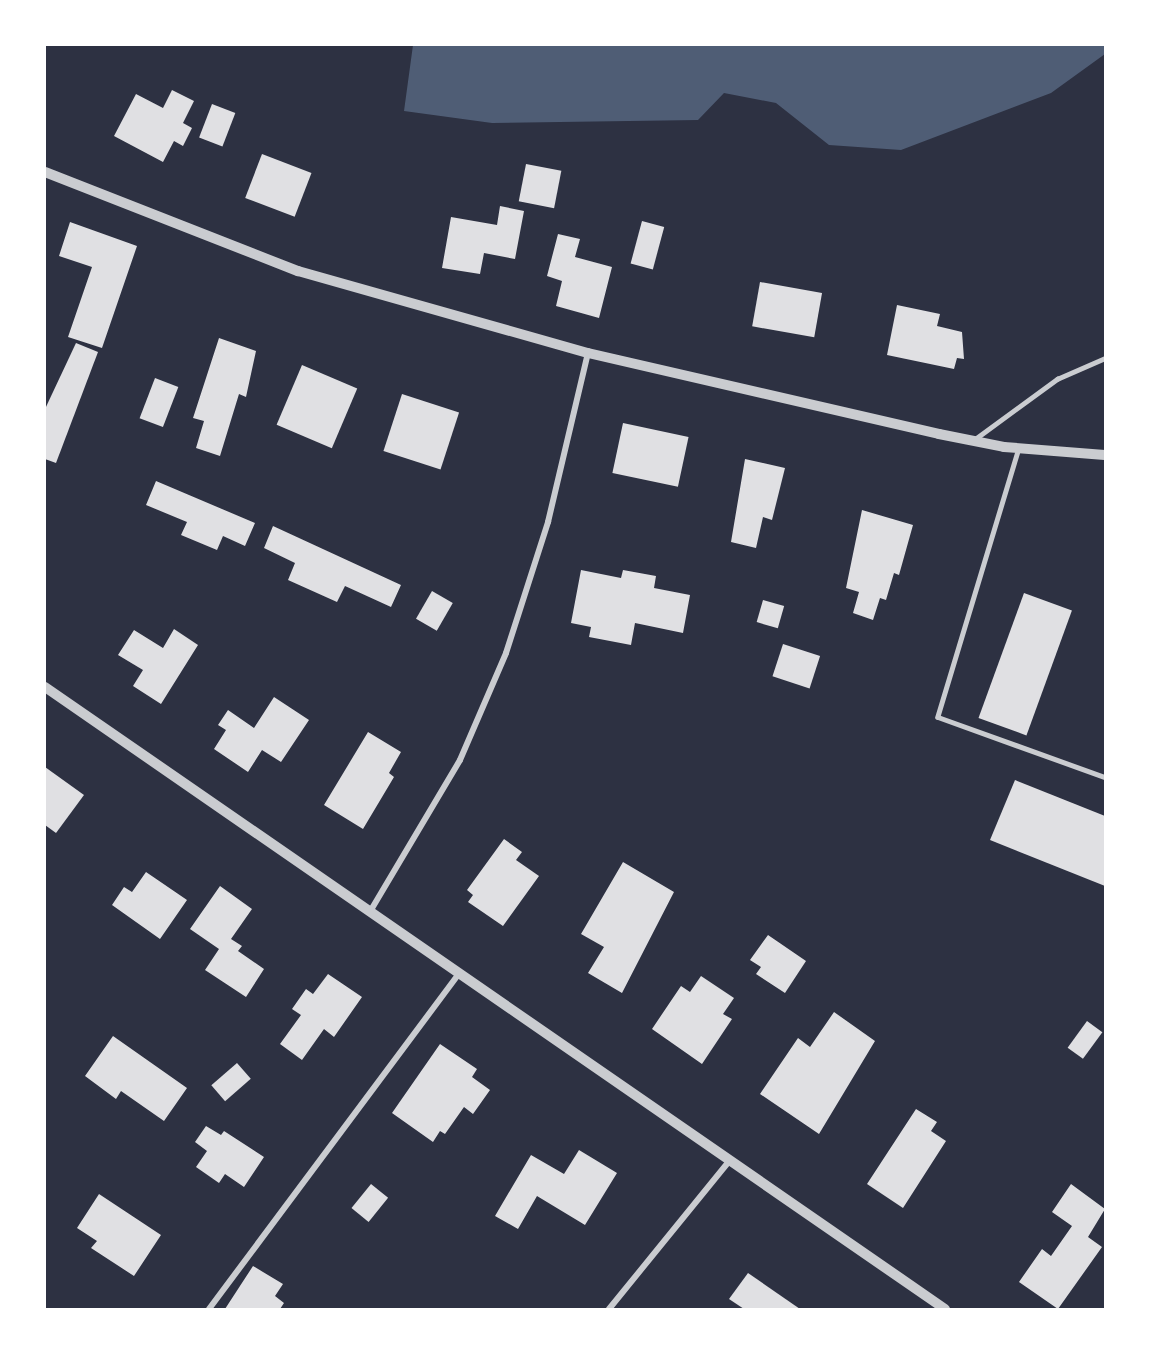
<!DOCTYPE html>
<style>
body{margin:0}
#map{position:relative;width:1150px;height:1354px;overflow:hidden;background:#2d3142;font-family:"IBM Plex Sans",sans-serif}
div>[style]{position:absolute}
.water>*{inset:0;background:#4f5d75}
.building>*{inset:0;background:#e0e0e3;transform-origin:0 0}
.service>*{height:4.5px;margin:-2.25px;padding:0 2.25px;transform-origin:2.25px;border-radius:2.25px;background:#caccd0}
.minor>*{height:6px;margin:-3px;padding:0 3px;transform-origin:3px;border-radius:3px;background:#caccd0}
.tertiary>*{height:10px;margin:-5px;padding:0 5px;transform-origin:5px;border-radius:5px;background:#caccd0}
span{translate:-50% -50%;white-space:nowrap;text-align:center;line-height:1.15;-webkit-text-stroke:5px #fff;paint-order:stroke}
.frame{position:absolute;inset:0;border:46px solid #fff;pointer-events:none}
</style>
<div id="map">
<div class="water">
<i style="clip-path:polygon(413px 45px,1105px 45px,1105px 54px,1051px 93px,901px 150px,829px 145px,776px 103px,724px 93px,698px 120px,492px 123px,404px 111px)"></i>
</div>
<div class="building">
<i style="clip-path:polygon(172px 90px,194px 101px,183px 123px,192px 128px,183px 146px,174px 141px,163px 162px,114px 136px,136px 94px,163px 108px)"></i>
<i style="left:212px;top:104px;width:25px;height:36px;rotate:21deg"></i>
<i style="left:262px;top:154px;width:53px;height:47px;rotate:21deg"></i>
<i style="left:526px;top:164px;width:36px;height:38px;rotate:11deg"></i>
<i style="clip-path:polygon(500px 206px,524px 211px,515px 259px,484px 253px,480px 274px,442px 268px,451px 217px,497px 225px)"></i>
<i style="left:642px;top:221px;width:23px;height:44px;rotate:15deg"></i>
<i style="clip-path:polygon(70px 222px,137px 246px,102px 348px,68px 337px,92px 267px,59px 256px)"></i>
<i style="clip-path:polygon(558px 234px,580px 239px,575px 257px,612px 267px,599px 318px,556px 306px,562px 281px,547px 276px)"></i>
<i style="left:760px;top:282px;width:63px;height:45px;rotate:10deg"></i>
<i style="clip-path:polygon(897px 305px,940px 314px,937px 326px,962px 332px,964px 359px,957px 358px,954px 369px,887px 355px)"></i>
<i style="clip-path:polygon(219px 338px,256px 351px,246px 397px,239px 394px,220px 456px,196px 448px,204px 421px,193px 418px)"></i>
<i style="clip-path:polygon(76px 343px,98px 352px,56px 463px,45px 459px,45px 409px)"></i>
<i style="left:302px;top:365px;width:60px;height:65px;rotate:23deg"></i>
<i style="left:155px;top:378px;width:25px;height:43px;rotate:21deg"></i>
<i style="left:402px;top:394px;width:60px;height:60px;rotate:18deg"></i>
<i style="left:623px;top:423px;width:67px;height:51px;rotate:12deg"></i>
<i style="clip-path:polygon(745px 459px,785px 468px,772px 520px,763px 517px,756px 548px,731px 542px)"></i>
<i style="clip-path:polygon(156px 481px,255px 523px,245px 546px,223px 536px,217px 550px,181px 535px,187px 522px,146px 505px)"></i>
<i style="clip-path:polygon(862px 510px,913px 525px,899px 575px,894px 573px,886px 600px,880px 598px,873px 620px,853px 613px,859px 592px,846px 588px)"></i>
<i style="clip-path:polygon(273px 526px,401px 585px,391px 607px,345px 586px,337px 602px,288px 580px,295px 563px,264px 548px)"></i>
<i style="clip-path:polygon(581px 570px,621px 578px,623px 570px,656px 576px,654px 588px,690px 595px,683px 633px,635px 623px,631px 645px,589px 637px,591px 627px,571px 623px)"></i>
<i style="left:432px;top:591px;width:24px;height:32px;rotate:30deg"></i>
<i style="left:1024px;top:593px;width:51px;height:133px;rotate:20deg"></i>
<i style="left:763px;top:600px;width:22px;height:23px;rotate:16deg"></i>
<i style="clip-path:polygon(174px 629px,198px 645px,161px 704px,133px 686px,143px 670px,118px 655px,134px 630px,163px 648px)"></i>
<i style="left:783px;top:644px;width:39px;height:34px;rotate:18deg"></i>
<i style="clip-path:polygon(274px 697px,309px 720px,281px 762px,262px 750px,248px 772px,214px 749px,226px 730px,218px 725px,228px 710px,254px 728px)"></i>
<i style="clip-path:polygon(368px 732px,401px 752px,389px 773px,394px 777px,363px 829px,324px 805px)"></i>
<i style="clip-path:polygon(45px 767px,84px 795px,56px 833px,45px 825px)"></i>
<i style="clip-path:polygon(1015px 780px,1105px 816px,1105px 886px,990px 840px)"></i>
<i style="clip-path:polygon(504px 839px,522px 852px,516px 860px,539px 876px,503px 926px,468px 902px,473px 895px,467px 890px)"></i>
<i style="clip-path:polygon(623px 862px,674px 892px,622px 993px,588px 973px,604px 947px,581px 934px)"></i>
<i style="clip-path:polygon(146px 872px,187px 900px,160px 939px,112px 905px,124px 887px,132px 892px)"></i>
<i style="clip-path:polygon(220px 886px,252px 909px,231px 939px,242px 946px,238px 951px,264px 969px,246px 997px,205px 970px,219px 949px,190px 929px)"></i>
<i style="clip-path:polygon(768px 935px,806px 961px,785px 993px,756px 974px,761px 967px,750px 960px)"></i>
<i style="clip-path:polygon(328px 974px,362px 997px,334px 1037px,324px 1029px,302px 1060px,280px 1044px,301px 1015px,292px 1009px,306px 989px,313px 994px)"></i>
<i style="clip-path:polygon(701px 976px,734px 998px,723px 1014px,732px 1019px,702px 1064px,652px 1029px,681px 986px,690px 992px)"></i>
<i style="clip-path:polygon(834px 1012px,875px 1041px,819px 1134px,760px 1094px,798px 1038px,810px 1047px)"></i>
<i style="left:1087px;top:1021px;width:19px;height:33px;rotate:36deg"></i>
<i style="clip-path:polygon(113px 1036px,187px 1088px,164px 1121px,121px 1091px,116px 1099px,85px 1076px)"></i>
<i style="clip-path:polygon(440px 1044px,477px 1069px,472px 1077px,490px 1090px,473px 1114px,464px 1107px,445px 1134px,440px 1131px,433px 1142px,392px 1113px)"></i>
<i style="left:237px;top:1063px;width:21px;height:34px;rotate:49deg"></i>
<i style="clip-path:polygon(916px 1109px,937px 1122px,931px 1131px,946px 1141px,903px 1208px,867px 1184px)"></i>
<i style="clip-path:polygon(206px 1126px,221px 1135px,224px 1131px,264px 1157px,244px 1187px,225px 1174px,219px 1183px,196px 1167px,207px 1151px,195px 1142px)"></i>
<i style="clip-path:polygon(579px 1150px,617px 1173px,585px 1225px,537px 1196px,518px 1229px,495px 1216px,531px 1155px,564px 1174px)"></i>
<i style="left:371px;top:1184px;width:22px;height:31px;rotate:39deg"></i>
<i style="clip-path:polygon(1071px 1184px,1105px 1209px,1088px 1237px,1102px 1247px,1058px 1309px,1019px 1282px,1042px 1249px,1051px 1256px,1072px 1226px,1052px 1212px)"></i>
<i style="clip-path:polygon(99px 1194px,161px 1235px,134px 1276px,91px 1248px,97px 1241px,77px 1228px)"></i>
<i style="clip-path:polygon(253px 1266px,283px 1284px,275px 1296px,284px 1303px,280px 1309px,225px 1309px)"></i>
<i style="clip-path:polygon(748px 1273px,800px 1309px,744px 1309px,729px 1299px)"></i>
</div>
<div class="service">
<i style="left:975px;top:439px;width:102px;rotate:-36.2deg"></i>
<i style="left:1057px;top:379px;width:52px;rotate:-23.6deg"></i>
<i style="left:1019px;top:448px;width:281px;rotate:106.8deg"></i>
<i style="left:938px;top:717px;width:177px;rotate:19.8deg"></i>
</div>
<div class="minor">
<i style="left:371px;top:910px;width:174px;rotate:-59.3deg"></i>
<i style="left:460px;top:760px;width:116px;rotate:-66.7deg"></i>
<i style="left:506px;top:653px;width:138px;rotate:-72.2deg"></i>
<i style="left:548px;top:522px;width:174px;rotate:-76.7deg"></i>
<i style="left:209px;top:1309px;width:419px;rotate:-53.3deg"></i>
<i style="left:609px;top:1309px;width:192px;rotate:-50.9deg"></i>
</div>
<div class="tertiary">
<i style="left:45px;top:172px;width:272px;rotate:21.4deg"></i>
<i style="left:298px;top:271px;width:301px;rotate:15.8deg"></i>
<i style="left:588px;top:353px;width:360px;rotate:13deg"></i>
<i style="left:939px;top:434px;width:66px;rotate:11.3deg"></i>
<i style="left:1004px;top:447px;width:101px;rotate:4.5deg"></i>
<i style="left:45px;top:687px;width:1094px;rotate:34.65deg"></i>
</div>
<div class="frame"></div>
</div>
